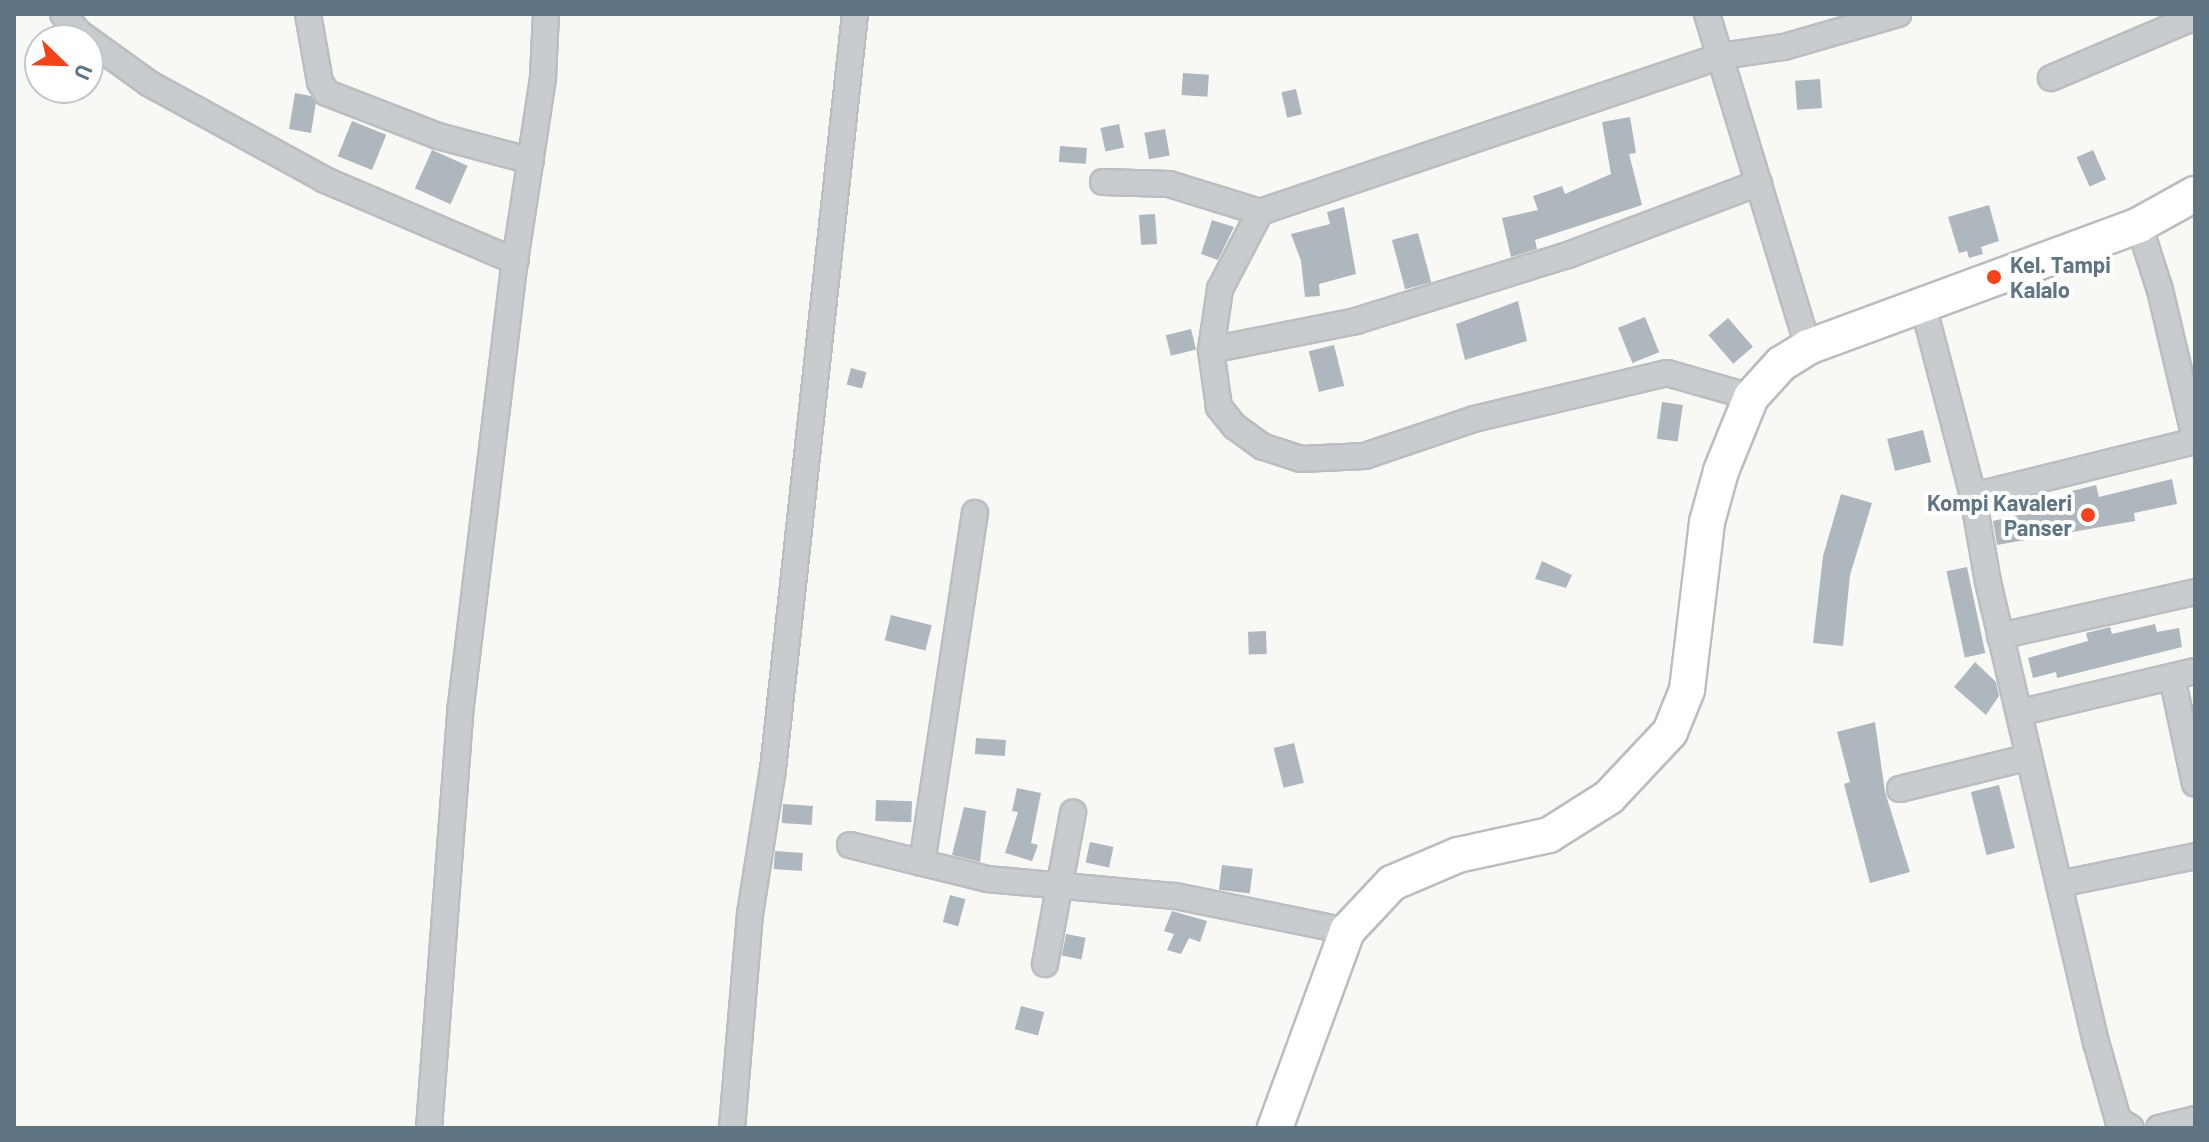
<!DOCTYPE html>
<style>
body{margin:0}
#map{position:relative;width:2209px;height:1142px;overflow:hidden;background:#f8f8f5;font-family:Barlow,sans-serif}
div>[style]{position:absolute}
.building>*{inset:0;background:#aeb7bd;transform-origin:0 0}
.roads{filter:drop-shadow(2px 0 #babec1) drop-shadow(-2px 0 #babec1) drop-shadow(0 2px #babec1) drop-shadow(0 -2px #babec1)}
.minor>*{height:24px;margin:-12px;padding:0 12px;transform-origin:12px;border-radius:12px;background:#c8cccf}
.highway>*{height:34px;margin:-17px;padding:0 17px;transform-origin:17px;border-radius:17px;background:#fff}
.dots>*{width:22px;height:22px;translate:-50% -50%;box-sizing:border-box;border:4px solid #fff;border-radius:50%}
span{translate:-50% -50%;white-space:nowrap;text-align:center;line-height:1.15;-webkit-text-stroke:8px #fff;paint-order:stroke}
.poi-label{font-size:22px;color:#607583;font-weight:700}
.left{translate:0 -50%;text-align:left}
.right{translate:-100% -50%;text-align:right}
.frame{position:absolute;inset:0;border:16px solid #607583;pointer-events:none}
.north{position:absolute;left:24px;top:24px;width:80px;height:80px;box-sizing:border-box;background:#fff;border:2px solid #bfc8cd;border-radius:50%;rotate:113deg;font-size:22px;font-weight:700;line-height:32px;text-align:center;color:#607583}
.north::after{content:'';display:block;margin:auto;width:28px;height:36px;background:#f64218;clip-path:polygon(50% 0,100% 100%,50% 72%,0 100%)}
</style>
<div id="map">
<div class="building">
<i style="left:1183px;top:73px;width:26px;height:22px;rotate:4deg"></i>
<i style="left:1820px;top:79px;width:29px;height:25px;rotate:86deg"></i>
<i style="left:1296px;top:89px;width:26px;height:15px;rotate:77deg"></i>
<i style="clip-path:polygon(295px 93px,311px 96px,316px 102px,311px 133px,289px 129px)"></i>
<i style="clip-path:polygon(1630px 117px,1636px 153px,1629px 154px,1642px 205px,1535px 240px,1537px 249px,1511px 257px,1502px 218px,1538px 210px,1533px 196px,1562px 186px,1565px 194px,1611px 174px,1602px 122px)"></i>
<i style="left:352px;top:121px;width:37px;height:38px;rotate:22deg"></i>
<i style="left:1119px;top:124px;width:24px;height:19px;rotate:78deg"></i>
<i style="left:1165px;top:129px;width:27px;height:21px;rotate:80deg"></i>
<i style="left:1060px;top:146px;width:27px;height:16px;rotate:4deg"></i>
<i style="left:432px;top:150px;width:39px;height:42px;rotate:24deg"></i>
<i style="left:2093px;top:150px;width:32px;height:18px;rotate:66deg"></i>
<i style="clip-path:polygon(1989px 205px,1999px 241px,1981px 247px,1983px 254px,1969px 258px,1967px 251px,1959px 253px,1948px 217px)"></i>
<i style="clip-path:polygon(1344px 207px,1356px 274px,1319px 284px,1320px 296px,1305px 297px,1301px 261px,1291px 234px,1330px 224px,1327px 212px)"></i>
<i style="left:1155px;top:214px;width:30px;height:16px;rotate:86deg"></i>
<i style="clip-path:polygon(1212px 220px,1234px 227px,1218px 260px,1201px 254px)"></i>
<i style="left:1418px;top:233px;width:51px;height:27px;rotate:75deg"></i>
<i style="clip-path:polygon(1518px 301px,1527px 341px,1465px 360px,1456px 324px)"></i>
<i style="left:1645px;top:317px;width:38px;height:29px;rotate:68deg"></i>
<i style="left:1728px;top:318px;width:38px;height:26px;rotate:49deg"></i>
<i style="left:1191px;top:329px;width:21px;height:26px;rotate:76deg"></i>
<i style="left:1334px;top:345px;width:42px;height:26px;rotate:76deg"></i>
<i style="left:851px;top:368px;width:16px;height:17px;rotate:15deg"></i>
<i style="left:1662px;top:402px;width:21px;height:37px;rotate:8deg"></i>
<i style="left:1923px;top:430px;width:33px;height:37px;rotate:76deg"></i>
<i style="clip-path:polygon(2172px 479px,2177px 504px,2134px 513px,2135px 521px,1997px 545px,1993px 521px,2075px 502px,2072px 491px,2096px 485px,2099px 497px)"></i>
<i style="clip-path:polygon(1841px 494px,1872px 503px,1850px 575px,1843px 646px,1813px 643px,1823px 556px)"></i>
<i style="clip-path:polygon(1542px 561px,1572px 575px,1566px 588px,1535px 579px)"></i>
<i style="left:1967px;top:567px;width:88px;height:21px;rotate:78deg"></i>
<i style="left:891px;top:615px;width:42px;height:26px;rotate:14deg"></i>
<i style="clip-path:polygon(2155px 624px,2157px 632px,2179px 628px,2182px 647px,2057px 678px,2056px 672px,2033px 678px,2028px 658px,2088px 641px,2086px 633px,2110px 627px,2112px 634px)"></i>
<i style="left:1266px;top:631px;width:23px;height:18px;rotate:88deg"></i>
<i style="clip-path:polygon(1975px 662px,1996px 682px,1999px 696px,1986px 715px,1954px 687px)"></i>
<i style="clip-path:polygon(1875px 722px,1885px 792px,1910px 872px,1870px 883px,1844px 784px,1850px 782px,1837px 732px)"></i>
<i style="left:976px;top:738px;width:30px;height:16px;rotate:4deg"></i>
<i style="left:1294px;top:743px;width:41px;height:21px;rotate:76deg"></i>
<i style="left:1999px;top:785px;width:65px;height:29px;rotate:76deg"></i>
<i style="clip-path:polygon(1017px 788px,1041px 793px,1031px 843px,1038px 845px,1032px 861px,1005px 853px,1018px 812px,1012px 811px)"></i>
<i style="left:876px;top:800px;width:36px;height:21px;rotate:2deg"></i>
<i style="left:783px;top:804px;width:30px;height:19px;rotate:4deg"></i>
<i style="clip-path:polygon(964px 807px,986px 811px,980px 862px,952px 855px)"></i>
<i style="left:1090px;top:842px;width:24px;height:21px;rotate:12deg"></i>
<i style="left:775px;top:851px;width:28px;height:18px;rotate:4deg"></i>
<i style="left:1222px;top:865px;width:31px;height:25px;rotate:7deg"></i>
<i style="left:950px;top:895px;width:16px;height:28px;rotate:15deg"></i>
<i style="clip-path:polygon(1172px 911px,1207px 921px,1200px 942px,1189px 938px,1181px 954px,1167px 950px,1174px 934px,1164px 931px)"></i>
<i style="left:1066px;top:934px;width:20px;height:22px;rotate:11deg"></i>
<i style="left:1021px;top:1006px;width:24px;height:24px;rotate:15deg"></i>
</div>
<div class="roads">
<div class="minor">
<i style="left:63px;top:14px;width:25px;rotate:50deg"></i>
<i style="left:79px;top:33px;width:87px;rotate:35.7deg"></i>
<i style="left:150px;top:84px;width:200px;rotate:28.7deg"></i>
<i style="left:325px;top:180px;width:207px;rotate:23.1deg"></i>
<i style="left:308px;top:14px;width:69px;rotate:80deg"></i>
<i style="left:320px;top:82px;width:13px;rotate:58deg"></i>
<i style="left:327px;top:93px;width:119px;rotate:21.2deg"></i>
<i style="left:438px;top:136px;width:96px;rotate:15deg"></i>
<i style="left:1707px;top:14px;width:348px;rotate:73.1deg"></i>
<i style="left:2051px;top:78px;width:156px;rotate:-23deg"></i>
<i style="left:1103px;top:182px;width:66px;rotate:1.7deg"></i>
<i style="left:1169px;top:184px;width:95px;rotate:17.1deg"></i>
<i style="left:2139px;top:225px;width:68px;rotate:72.1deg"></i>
<i style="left:2160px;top:290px;width:152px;rotate:76.7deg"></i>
<i style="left:1923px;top:305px;width:197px;rotate:75.3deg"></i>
<i style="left:1973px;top:496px;width:87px;rotate:80.1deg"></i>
<i style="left:1988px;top:582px;width:473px;rotate:76.8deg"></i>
<i style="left:2096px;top:1042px;width:81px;rotate:74.2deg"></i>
<i style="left:2118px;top:1120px;width:15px;rotate:32deg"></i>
<i style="left:1211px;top:350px;width:148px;rotate:-11.3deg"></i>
<i style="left:1356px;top:321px;width:222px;rotate:-17.3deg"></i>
<i style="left:1568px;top:255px;width:204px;rotate:-20.7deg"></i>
<i style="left:1751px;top:397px;width:87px;rotate:-164.1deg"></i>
<i style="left:1667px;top:373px;width:198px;rotate:166.6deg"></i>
<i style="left:1474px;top:419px;width:115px;rotate:161.3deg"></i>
<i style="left:1365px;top:456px;width:64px;rotate:177.3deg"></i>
<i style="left:1301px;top:459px;width:40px;rotate:-162deg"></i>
<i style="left:1263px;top:447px;width:34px;rotate:-144deg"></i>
<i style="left:1235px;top:427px;width:26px;rotate:-129deg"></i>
<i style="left:1219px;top:407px;width:58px;rotate:-98deg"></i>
<i style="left:1211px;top:350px;width:62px;rotate:-81.6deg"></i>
<i style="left:1220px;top:289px;width:87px;rotate:-62.5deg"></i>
<i style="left:1260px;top:212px;width:487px;rotate:-18.7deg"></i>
<i style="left:1721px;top:56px;width:64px;rotate:-8.1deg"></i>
<i style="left:1784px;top:47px;width:119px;rotate:-16.1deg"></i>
<i style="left:1973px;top:496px;width:229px;rotate:-13.9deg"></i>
<i style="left:2000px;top:636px;width:200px;rotate:-12.7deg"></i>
<i style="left:2172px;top:677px;width:109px;rotate:77.9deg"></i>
<i style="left:2022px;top:712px;width:178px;rotate:-13.3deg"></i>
<i style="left:1900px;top:789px;width:133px;rotate:-13.9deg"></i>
<i style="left:850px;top:845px;width:141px;rotate:13.9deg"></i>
<i style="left:987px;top:879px;width:189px;rotate:5.2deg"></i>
<i style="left:1175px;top:896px;width:176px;rotate:11.5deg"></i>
<i style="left:922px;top:863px;width:354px;rotate:-81.4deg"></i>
<i style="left:2059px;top:884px;width:139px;rotate:-11.6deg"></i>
<i style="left:1045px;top:964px;width:154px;rotate:-79.5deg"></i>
<i style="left:429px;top:1128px;width:424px;rotate:-85.7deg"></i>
<i style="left:461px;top:705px;width:447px;rotate:-83.1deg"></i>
<i style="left:515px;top:261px;width:186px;rotate:-81.3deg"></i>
<i style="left:543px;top:77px;width:63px;rotate:-87.3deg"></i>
<i style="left:732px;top:1128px;width:215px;rotate:-85.2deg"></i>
<i style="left:750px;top:914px;width:147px;rotate:-81deg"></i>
<i style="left:773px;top:769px;width:759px;rotate:-83.8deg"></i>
<i style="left:2159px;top:1128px;width:37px;rotate:-14deg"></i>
</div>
<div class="highway">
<i style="left:1275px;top:1128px;width:210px;rotate:-69.9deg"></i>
<i style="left:1347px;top:931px;width:66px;rotate:-46.8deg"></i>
<i style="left:1392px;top:883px;width:72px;rotate:-23deg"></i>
<i style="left:1458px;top:855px;width:93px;rotate:-12.4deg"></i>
<i style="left:1549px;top:835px;width:71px;rotate:-32.3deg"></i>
<i style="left:1609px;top:797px;width:89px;rotate:-46.8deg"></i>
<i style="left:1670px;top:732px;width:45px;rotate:-68deg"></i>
<i style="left:1687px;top:690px;width:169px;rotate:-83.2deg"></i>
<i style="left:1707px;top:522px;width:53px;rotate:-74.6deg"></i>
<i style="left:1721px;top:471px;width:80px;rotate:-67.9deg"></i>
<i style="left:1751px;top:397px;width:45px;rotate:-47.7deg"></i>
<i style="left:1781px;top:364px;width:32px;rotate:-32deg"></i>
<i style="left:1808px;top:347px;width:353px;rotate:-20.2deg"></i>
<i style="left:2139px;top:225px;width:64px;rotate:-29deg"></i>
</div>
</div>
<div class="dots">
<i style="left:1994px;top:277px;background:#f64218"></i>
<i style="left:2088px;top:515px;background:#f64218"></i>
</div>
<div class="poi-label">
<span class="left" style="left:2010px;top:277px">Kel. Tampi<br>Kalalo</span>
<span class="right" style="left:2072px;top:515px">Kompi Kavaleri<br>Panser</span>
</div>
<div class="frame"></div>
<div class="north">U</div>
</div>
